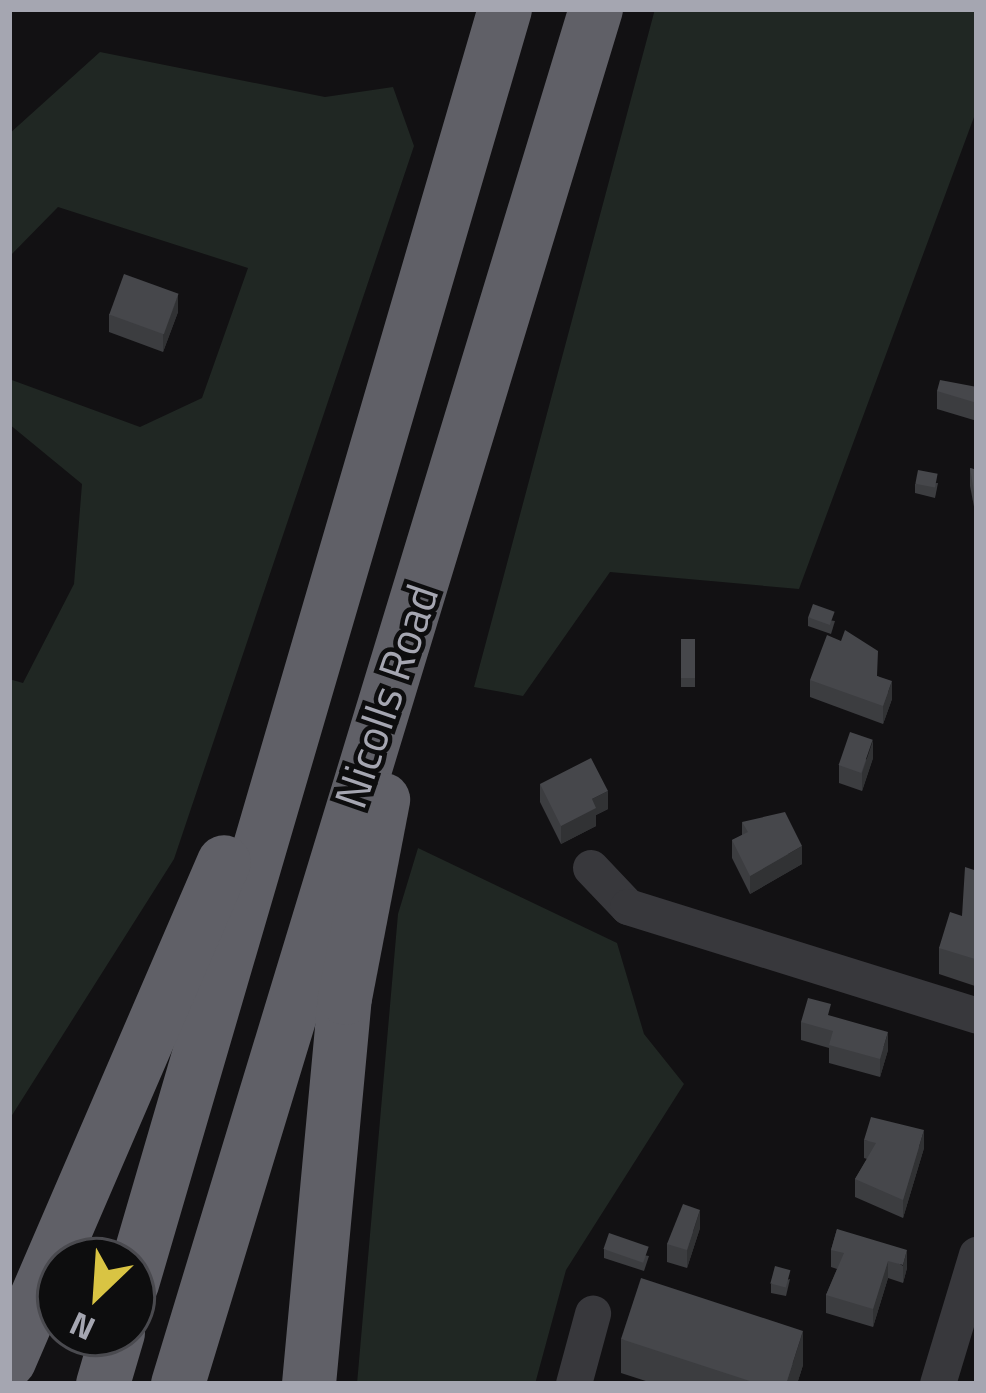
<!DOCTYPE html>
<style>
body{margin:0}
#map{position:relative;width:986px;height:1393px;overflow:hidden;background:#121113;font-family:"Titillium Web",sans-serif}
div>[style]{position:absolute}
.green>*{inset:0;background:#202723}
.minor>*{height:36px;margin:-18px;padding:0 18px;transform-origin:18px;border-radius:18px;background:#38383c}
.highway>*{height:54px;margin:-27px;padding:0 27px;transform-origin:27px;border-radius:27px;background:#606067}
.wall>*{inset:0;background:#3c3d40;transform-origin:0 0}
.shaded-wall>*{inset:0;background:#313234}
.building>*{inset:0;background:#46474b;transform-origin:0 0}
span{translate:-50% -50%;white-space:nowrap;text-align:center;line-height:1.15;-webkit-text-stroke:9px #0d0d0e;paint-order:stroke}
.street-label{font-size:45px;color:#a5a6b1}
.frame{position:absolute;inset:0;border:12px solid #a5a6b1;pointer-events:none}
.north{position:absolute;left:36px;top:1237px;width:120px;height:120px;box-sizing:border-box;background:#0d0d0e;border:3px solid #4a4a4f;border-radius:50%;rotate:205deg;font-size:33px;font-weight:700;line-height:48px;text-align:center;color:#a5a6b1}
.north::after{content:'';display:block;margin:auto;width:42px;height:54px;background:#d9c443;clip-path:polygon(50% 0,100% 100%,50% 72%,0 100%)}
</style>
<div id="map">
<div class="green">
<i style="clip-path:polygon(655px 9px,977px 9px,977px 109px,799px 589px,610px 572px,523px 696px,474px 687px)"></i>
<i style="clip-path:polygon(100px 52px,325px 97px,393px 87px,414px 146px,174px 859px,9px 1120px,9px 679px,23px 683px,74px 584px,82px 484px,9px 424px,9px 379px,140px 427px,202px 398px,248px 268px,58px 207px,9px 257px,9px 134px)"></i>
<i style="clip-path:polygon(418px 848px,617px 943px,644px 1034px,684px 1084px,566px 1270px,535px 1384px,357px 1384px,398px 914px)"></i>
</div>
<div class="minor">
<i style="left:591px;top:868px;width:54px;rotate:46.5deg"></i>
<i style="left:628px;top:907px;width:366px;rotate:17.3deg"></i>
<i style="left:574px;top:1384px;width:73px;rotate:-74.8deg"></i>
<i style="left:938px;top:1384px;width:135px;rotate:-73.2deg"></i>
</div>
<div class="highway">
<i style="left:132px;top:1284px;width:1328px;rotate:-73.69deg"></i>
<i style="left:9px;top:1361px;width:543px;rotate:-66.69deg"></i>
<i style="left:103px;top:1384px;width:53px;rotate:-73.6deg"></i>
<i style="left:178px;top:1384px;width:1437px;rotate:-73.09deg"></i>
<i style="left:309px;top:1384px;width:388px;rotate:-84.7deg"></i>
<i style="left:345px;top:998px;width:202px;rotate:-79.1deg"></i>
</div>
<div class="wall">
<i style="clip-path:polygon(178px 312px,163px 352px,109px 332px,109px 314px)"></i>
<i style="clip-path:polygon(977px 387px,977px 421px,937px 409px,937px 391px)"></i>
<i style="clip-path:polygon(970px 468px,977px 470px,977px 522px,970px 486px)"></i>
<i style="clip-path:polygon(938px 483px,935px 498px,915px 493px,915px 484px)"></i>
<i style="clip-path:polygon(808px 617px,835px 621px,831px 634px,808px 626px)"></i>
<i style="left:681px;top:639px;width:14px;height:48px"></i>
<i style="clip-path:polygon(878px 676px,892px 699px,883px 724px,810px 697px,810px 680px)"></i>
<i style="clip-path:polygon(873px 758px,862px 791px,839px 783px,839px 765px)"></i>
<i style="clip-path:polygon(540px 784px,608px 809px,596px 815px,596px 826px,561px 844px,540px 802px)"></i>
<i style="clip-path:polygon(742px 822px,802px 864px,750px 894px,732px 858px,732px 840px,742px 835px)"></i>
<i style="clip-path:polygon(977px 868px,977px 980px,975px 986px,939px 974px,939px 948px,962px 916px)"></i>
<i style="clip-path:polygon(831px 1016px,888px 1050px,880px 1077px,829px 1063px,829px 1048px,801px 1040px,801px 1022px)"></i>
<i style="clip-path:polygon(864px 1140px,924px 1148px,903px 1218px,855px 1197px,855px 1179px,867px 1159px,864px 1158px)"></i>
<i style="clip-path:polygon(700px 1228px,687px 1268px,667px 1262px,667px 1244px)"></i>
<i style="clip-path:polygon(837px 1229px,907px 1268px,903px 1283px,888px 1278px,873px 1327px,826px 1313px,826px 1295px,837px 1269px,831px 1267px,831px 1250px)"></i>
<i style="clip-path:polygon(604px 1249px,649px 1256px,644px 1271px,604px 1258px)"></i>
<i style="clip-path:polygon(790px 1279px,786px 1296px,771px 1293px,771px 1284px)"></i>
<i style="clip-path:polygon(621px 1339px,803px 1365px,797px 1384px,655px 1384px,621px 1373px)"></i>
</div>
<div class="shaded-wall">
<i style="clip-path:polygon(178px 294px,178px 312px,163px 352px,163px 334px)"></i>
<i style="clip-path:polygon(892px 681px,892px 699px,883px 724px,883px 706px)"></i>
<i style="clip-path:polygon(873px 740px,873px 758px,862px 791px,862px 773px)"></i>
<i style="clip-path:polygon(608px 791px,608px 809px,596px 815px,596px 826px,561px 844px,561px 826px,592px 799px)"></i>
<i style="clip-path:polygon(802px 846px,802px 864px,750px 894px,750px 876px)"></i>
<i style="clip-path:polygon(977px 954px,977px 980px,975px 986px,975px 959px)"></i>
<i style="clip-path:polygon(888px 1032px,888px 1050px,880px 1077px,880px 1059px)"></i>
<i style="clip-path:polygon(924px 1130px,924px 1148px,903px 1218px,903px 1200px)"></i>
<i style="clip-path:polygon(700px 1210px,700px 1228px,687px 1268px,687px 1250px)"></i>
<i style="clip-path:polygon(907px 1250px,907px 1268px,903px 1283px,903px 1265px)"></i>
<i style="clip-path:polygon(888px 1261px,888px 1278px,873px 1327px,873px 1309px)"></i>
<i style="clip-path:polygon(803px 1331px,803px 1365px,797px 1384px,786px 1384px)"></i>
</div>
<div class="building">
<i style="left:124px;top:274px;width:58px;height:43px;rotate:20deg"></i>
<i style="clip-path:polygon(940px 380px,977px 387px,977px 403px,937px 391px)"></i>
<i style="clip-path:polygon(970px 468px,977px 470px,977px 504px,976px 504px)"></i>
<i style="left:918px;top:470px;width:20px;height:14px;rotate:11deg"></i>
<i style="left:813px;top:604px;width:23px;height:14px;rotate:20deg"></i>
<i style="clip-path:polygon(845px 630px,878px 651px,877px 676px,892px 681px,883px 706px,810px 680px,827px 635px,841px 641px)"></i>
<i style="left:681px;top:639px;width:14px;height:39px"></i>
<i style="left:850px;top:732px;width:24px;height:35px;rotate:19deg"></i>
<i style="clip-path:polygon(591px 758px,608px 791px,592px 799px,596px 808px,561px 826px,540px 784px)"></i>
<i style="clip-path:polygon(785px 812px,802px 846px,750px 876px,732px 840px,748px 832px,742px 822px)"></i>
<i style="clip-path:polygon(965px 867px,977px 871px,977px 954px,975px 959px,939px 948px,950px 912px,962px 916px)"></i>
<i style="clip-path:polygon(808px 998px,831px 1004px,828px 1015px,888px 1032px,880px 1059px,829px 1045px,833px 1031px,801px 1022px)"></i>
<i style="clip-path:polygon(871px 1117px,924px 1130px,903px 1200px,855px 1179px,876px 1143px,864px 1140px)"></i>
<i style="clip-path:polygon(683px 1204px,700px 1210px,687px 1250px,667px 1244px)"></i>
<i style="clip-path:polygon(837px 1229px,907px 1250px,903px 1265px,888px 1261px,873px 1309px,826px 1295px,844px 1253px,831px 1250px)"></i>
<i style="left:609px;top:1233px;width:42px;height:17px;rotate:19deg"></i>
<i style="left:775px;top:1266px;width:16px;height:18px;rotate:15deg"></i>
<i style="clip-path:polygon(641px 1278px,803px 1331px,786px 1384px,759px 1384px,621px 1339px)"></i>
</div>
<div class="street-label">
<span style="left:386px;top:696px;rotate:-71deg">Nicolls Road</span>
</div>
<div class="frame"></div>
<div class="north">N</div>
</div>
